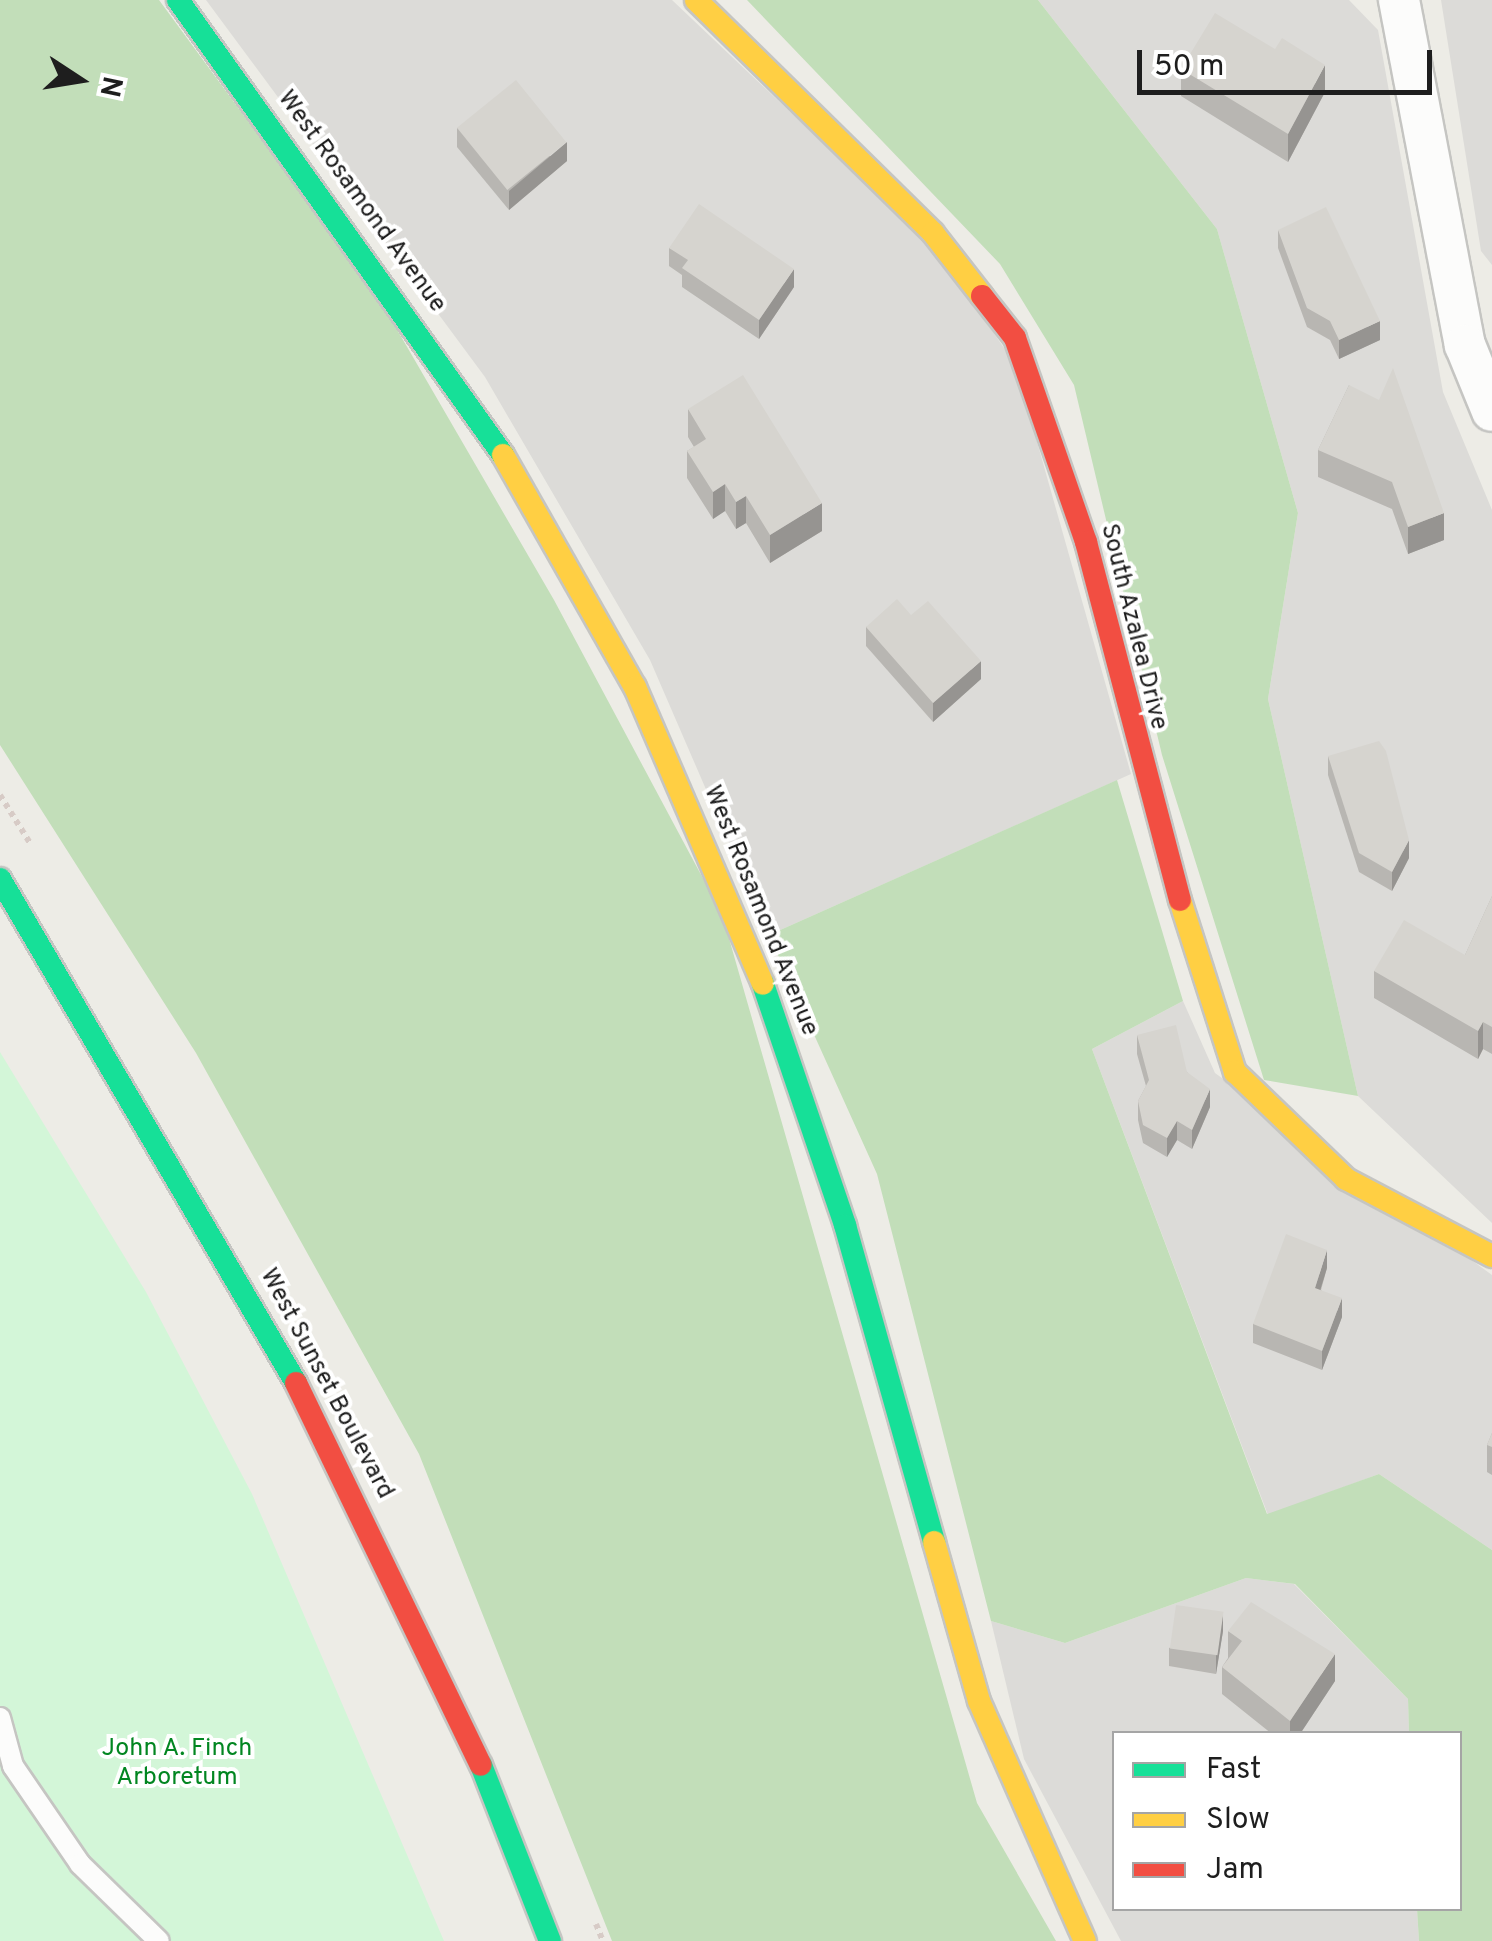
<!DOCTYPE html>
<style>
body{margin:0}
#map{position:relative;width:1492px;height:1941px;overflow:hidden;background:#edece6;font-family:Overpass,sans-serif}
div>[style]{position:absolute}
.residential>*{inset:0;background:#dcdbd8}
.forest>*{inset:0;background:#c2deb9}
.park>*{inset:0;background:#d3f6d8}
.path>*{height:6px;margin-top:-3px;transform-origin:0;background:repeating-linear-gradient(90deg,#d7cbc6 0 5px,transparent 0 10px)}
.roads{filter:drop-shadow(2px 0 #c5c5c2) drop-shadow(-2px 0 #c5c5c2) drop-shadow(0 2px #c5c5c2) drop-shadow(0 -2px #c5c5c2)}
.lane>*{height:20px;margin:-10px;padding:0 10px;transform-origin:10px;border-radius:10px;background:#fcfcfb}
.street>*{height:40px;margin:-20px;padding:0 20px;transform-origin:20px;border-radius:20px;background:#fcfcfb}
.fast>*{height:22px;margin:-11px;padding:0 11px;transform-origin:11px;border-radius:11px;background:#16e098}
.slow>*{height:22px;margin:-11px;padding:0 11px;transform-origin:11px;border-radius:11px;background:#ffcf43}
.jam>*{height:22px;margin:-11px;padding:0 11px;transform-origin:11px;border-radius:11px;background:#f24e42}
.wall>*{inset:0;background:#b8b6b2}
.shaded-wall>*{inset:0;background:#969491}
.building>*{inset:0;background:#d6d4cf;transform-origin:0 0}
span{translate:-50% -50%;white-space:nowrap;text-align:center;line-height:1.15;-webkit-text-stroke:8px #fff;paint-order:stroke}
.street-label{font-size:25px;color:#1e1e1e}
.park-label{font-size:25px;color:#028621}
.legend{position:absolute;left:1112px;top:1731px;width:350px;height:180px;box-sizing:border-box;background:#fff;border:2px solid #a5a5a5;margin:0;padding:12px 18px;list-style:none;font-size:30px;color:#1e1e1e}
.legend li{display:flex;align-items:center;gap:20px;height:50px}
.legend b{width:50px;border:2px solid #a5a5a5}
.north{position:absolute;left:30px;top:30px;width:100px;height:100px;-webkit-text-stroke:8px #fff;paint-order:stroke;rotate:102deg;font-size:28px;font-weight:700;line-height:40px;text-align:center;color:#1e1e1e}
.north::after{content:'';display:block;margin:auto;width:35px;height:45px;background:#1e1e1e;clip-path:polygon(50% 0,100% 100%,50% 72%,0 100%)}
.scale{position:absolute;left:1137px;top:50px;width:295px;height:45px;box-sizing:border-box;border:5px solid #1e1e1e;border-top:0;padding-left:12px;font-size:30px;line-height:35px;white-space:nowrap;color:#1e1e1e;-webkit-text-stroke:8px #fff;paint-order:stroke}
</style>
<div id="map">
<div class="residential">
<i style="clip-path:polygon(206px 0,672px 0,938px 252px,1015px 364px,1131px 774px,769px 935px,650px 660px,485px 377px)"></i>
<i style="clip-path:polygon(1038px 0,1349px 0,1378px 30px,1443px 392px,1492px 510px,1492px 1223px,1358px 1096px,1268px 699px,1298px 513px,1217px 229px)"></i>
<i style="clip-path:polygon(1441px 0,1492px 0,1492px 265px,1481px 251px)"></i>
<i style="clip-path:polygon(1183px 1001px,1215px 1073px,1492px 1275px,1492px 1550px,1379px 1474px,1268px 1515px,1092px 1049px)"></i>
<i style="clip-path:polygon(1246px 1578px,1294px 1584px,1408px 1699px,1409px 1733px,1114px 1734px,1114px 1908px,1417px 1909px,1419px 1941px,1121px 1941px,1024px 1759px,991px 1621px,1065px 1643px)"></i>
</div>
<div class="forest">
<i style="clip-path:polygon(0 0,159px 0,381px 302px,554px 600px,722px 914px,977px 1803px,1056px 1941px,612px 1941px,419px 1454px,196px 1053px,0 745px)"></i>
<i style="clip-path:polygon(747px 0,1038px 0,1217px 229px,1298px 513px,1268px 699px,1358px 1096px,1264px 1080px,1162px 755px,1074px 385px,1000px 264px)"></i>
<i style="clip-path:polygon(1117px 780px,1183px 1001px,1092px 1049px,1267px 1514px,1379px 1474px,1492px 1550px,1492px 1941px,1419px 1941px,1417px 1909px,1460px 1908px,1460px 1734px,1409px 1733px,1408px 1699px,1295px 1584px,1246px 1578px,1065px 1643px,991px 1621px,877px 1174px,769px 935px)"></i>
</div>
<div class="park">
<i style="clip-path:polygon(0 1052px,146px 1292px,252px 1494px,444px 1941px,0 1941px)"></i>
</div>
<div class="path">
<i style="left:0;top:795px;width:57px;rotate:58deg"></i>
<i style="left:596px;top:1924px;width:18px;rotate:68deg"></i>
</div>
<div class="roads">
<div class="lane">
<i style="left:0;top:1718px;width:50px;rotate:74.8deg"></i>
<i style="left:13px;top:1766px;width:119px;rotate:55.6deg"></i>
<i style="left:80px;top:1864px;width:110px;rotate:44.3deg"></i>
</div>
<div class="street">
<i style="left:1399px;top:0;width:351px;rotate:79.2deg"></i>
<i style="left:1465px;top:345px;width:71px;rotate:67.8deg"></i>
</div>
<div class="fast">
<i style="left:178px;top:0;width:559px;rotate:54.46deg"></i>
<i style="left:0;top:879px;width:584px;rotate:59.57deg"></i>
<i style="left:763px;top:984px;width:255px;rotate:71.2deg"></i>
<i style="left:845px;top:1225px;width:329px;rotate:74.3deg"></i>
<i style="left:481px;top:1765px;width:189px;rotate:68.6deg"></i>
</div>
<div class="slow">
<i style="left:696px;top:0;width:332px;rotate:44.5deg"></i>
<i style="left:933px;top:233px;width:80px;rotate:52.1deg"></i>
<i style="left:503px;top:455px;width:267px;rotate:60.4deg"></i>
<i style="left:635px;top:687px;width:323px;rotate:66.7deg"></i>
<i style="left:1180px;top:900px;width:181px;rotate:72.3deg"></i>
<i style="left:1235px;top:1072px;width:154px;rotate:43.9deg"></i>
<i style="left:1346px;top:1179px;width:165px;rotate:27.8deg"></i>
<i style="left:934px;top:1542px;width:165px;rotate:74.2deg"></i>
<i style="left:979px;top:1701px;width:262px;rotate:66.2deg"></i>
</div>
<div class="jam">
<i style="left:982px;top:296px;width:53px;rotate:51.8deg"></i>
<i style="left:1015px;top:338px;width:216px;rotate:70.8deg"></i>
<i style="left:1086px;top:542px;width:370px;rotate:75.3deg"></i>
<i style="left:296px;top:1383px;width:424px;rotate:64.2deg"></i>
</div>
</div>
<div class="wall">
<i style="clip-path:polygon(1275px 49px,1325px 92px,1288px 162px,1181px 96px,1181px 69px)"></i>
<i style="clip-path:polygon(457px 128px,567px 161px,509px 210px,457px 147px)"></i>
<i style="clip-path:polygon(1278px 230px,1380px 340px,1339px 359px,1330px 340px,1307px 327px,1278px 248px)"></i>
<i style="clip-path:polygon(669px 248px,794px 287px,759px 339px,682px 287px,682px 275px,669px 266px)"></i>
<i style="clip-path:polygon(1349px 385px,1444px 540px,1408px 554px,1392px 509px,1318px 477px,1318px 450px)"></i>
<i style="clip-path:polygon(688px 409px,822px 531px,770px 563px,746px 523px,736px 529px,725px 511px,713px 519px,687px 478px,687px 451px,694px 447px,688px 437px)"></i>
<i style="clip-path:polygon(911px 615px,981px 679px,933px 722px,866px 646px,866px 627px)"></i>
<i style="clip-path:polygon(1328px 756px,1409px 858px,1392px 891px,1359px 872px,1328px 775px)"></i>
<i style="clip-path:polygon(1492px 896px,1492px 1054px,1483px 1049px,1478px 1059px,1374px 998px,1374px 971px,1465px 955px)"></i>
<i style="clip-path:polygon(1137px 1035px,1187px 1072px,1210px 1107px,1192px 1149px,1177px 1140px,1167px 1157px,1143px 1143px,1138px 1120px,1138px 1101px,1146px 1086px,1137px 1054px)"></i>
<i style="clip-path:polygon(1327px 1268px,1321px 1290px,1342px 1317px,1322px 1370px,1253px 1343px,1253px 1324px)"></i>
<i style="clip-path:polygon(1492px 1433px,1492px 1475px,1487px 1472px,1487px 1445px)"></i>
<i style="clip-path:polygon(1223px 1631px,1216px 1674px,1169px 1666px,1169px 1648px)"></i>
<i style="clip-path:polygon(1228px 1631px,1335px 1681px,1300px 1734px,1272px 1734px,1222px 1694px,1222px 1667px,1228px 1658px)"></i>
</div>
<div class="shaded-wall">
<i style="clip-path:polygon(1325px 65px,1325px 92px,1288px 162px,1288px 134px)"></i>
<i style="clip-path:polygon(567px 142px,567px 161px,509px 210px,509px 191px)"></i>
<i style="clip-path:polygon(794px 269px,794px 287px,759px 339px,759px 320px)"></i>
<i style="clip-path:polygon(1380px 321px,1380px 340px,1339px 359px,1339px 340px)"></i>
<i style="clip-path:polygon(725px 484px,725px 511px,713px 519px,713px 492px)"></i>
<i style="clip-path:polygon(746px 496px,746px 523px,736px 529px,736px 502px)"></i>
<i style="clip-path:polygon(822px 503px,822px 531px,770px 563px,770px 535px)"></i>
<i style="clip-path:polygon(1444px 513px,1444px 540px,1408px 554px,1408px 527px)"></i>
<i style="clip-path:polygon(981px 661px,981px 679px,933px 722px,933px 703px)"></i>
<i style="clip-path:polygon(1409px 840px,1409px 858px,1392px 891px,1392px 872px)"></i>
<i style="clip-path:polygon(1483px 1022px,1483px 1049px,1478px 1059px,1478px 1031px)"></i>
<i style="clip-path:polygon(1210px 1089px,1210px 1107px,1192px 1149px,1192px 1130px)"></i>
<i style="clip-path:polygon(1177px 1121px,1177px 1140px,1167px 1157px,1167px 1138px)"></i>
<i style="clip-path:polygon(1327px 1250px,1327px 1268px,1315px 1307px,1315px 1288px)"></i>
<i style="clip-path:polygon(1342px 1298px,1342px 1317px,1322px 1370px,1322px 1351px)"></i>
<i style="clip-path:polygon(1223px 1612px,1223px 1631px,1216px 1674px,1216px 1655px)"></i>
<i style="clip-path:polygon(1335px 1654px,1335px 1681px,1300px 1734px,1290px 1734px,1290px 1721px)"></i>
</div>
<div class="building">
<i style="clip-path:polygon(1215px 13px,1275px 49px,1282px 38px,1325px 65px,1288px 134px,1181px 69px)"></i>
<i style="left:516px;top:80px;width:80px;height:76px;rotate:51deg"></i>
<i style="clip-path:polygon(699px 204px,794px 269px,759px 320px,682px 268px,688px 260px,669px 248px)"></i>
<i style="clip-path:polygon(1326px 207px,1380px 321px,1339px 340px,1330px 321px,1307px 308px,1278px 230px)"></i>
<i style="clip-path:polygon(1393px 368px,1444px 513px,1408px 527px,1392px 482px,1318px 450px,1349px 385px,1379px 400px)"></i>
<i style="clip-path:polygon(743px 375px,822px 503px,770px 535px,746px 496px,736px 502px,725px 484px,713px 492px,687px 451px,706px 439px,688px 409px)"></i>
<i style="clip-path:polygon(897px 599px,911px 615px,928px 601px,981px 661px,933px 703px,866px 627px)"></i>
<i style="clip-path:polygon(1379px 741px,1386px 751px,1409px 840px,1392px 872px,1359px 853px,1328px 756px)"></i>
<i style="clip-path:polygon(1492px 896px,1492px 1027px,1483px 1022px,1478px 1031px,1374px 971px,1404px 920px,1465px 955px)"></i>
<i style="clip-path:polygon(1176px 1025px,1187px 1072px,1210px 1089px,1192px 1130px,1177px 1121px,1167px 1138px,1143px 1125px,1138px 1101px,1149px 1080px,1137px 1035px)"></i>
<i style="clip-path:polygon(1286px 1234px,1327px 1250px,1315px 1288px,1342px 1298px,1322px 1351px,1253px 1324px)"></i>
<i style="clip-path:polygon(1492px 1433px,1492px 1447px,1487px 1445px)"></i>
<i style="clip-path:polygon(1251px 1602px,1335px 1654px,1290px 1721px,1222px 1667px,1242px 1641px,1228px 1631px)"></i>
<i style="left:1176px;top:1605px;width:48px;height:44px;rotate:8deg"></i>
</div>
<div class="street-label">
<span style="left:361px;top:202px;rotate:54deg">West Rosamond Avenue</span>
<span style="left:1133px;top:627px;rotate:76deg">South Azalea Drive</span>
<span style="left:760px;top:911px;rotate:68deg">West Rosamond Avenue</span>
<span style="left:326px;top:1384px;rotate:62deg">West Sunset Boulevard</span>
</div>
<div class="park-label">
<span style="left:177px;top:1764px">John A. Finch<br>Arboretum</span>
</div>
<ul class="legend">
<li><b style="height:12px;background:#16e098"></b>Fast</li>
<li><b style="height:12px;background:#ffcf43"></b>Slow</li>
<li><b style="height:12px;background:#f24e42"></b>Jam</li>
</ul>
<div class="north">N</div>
<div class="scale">50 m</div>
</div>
